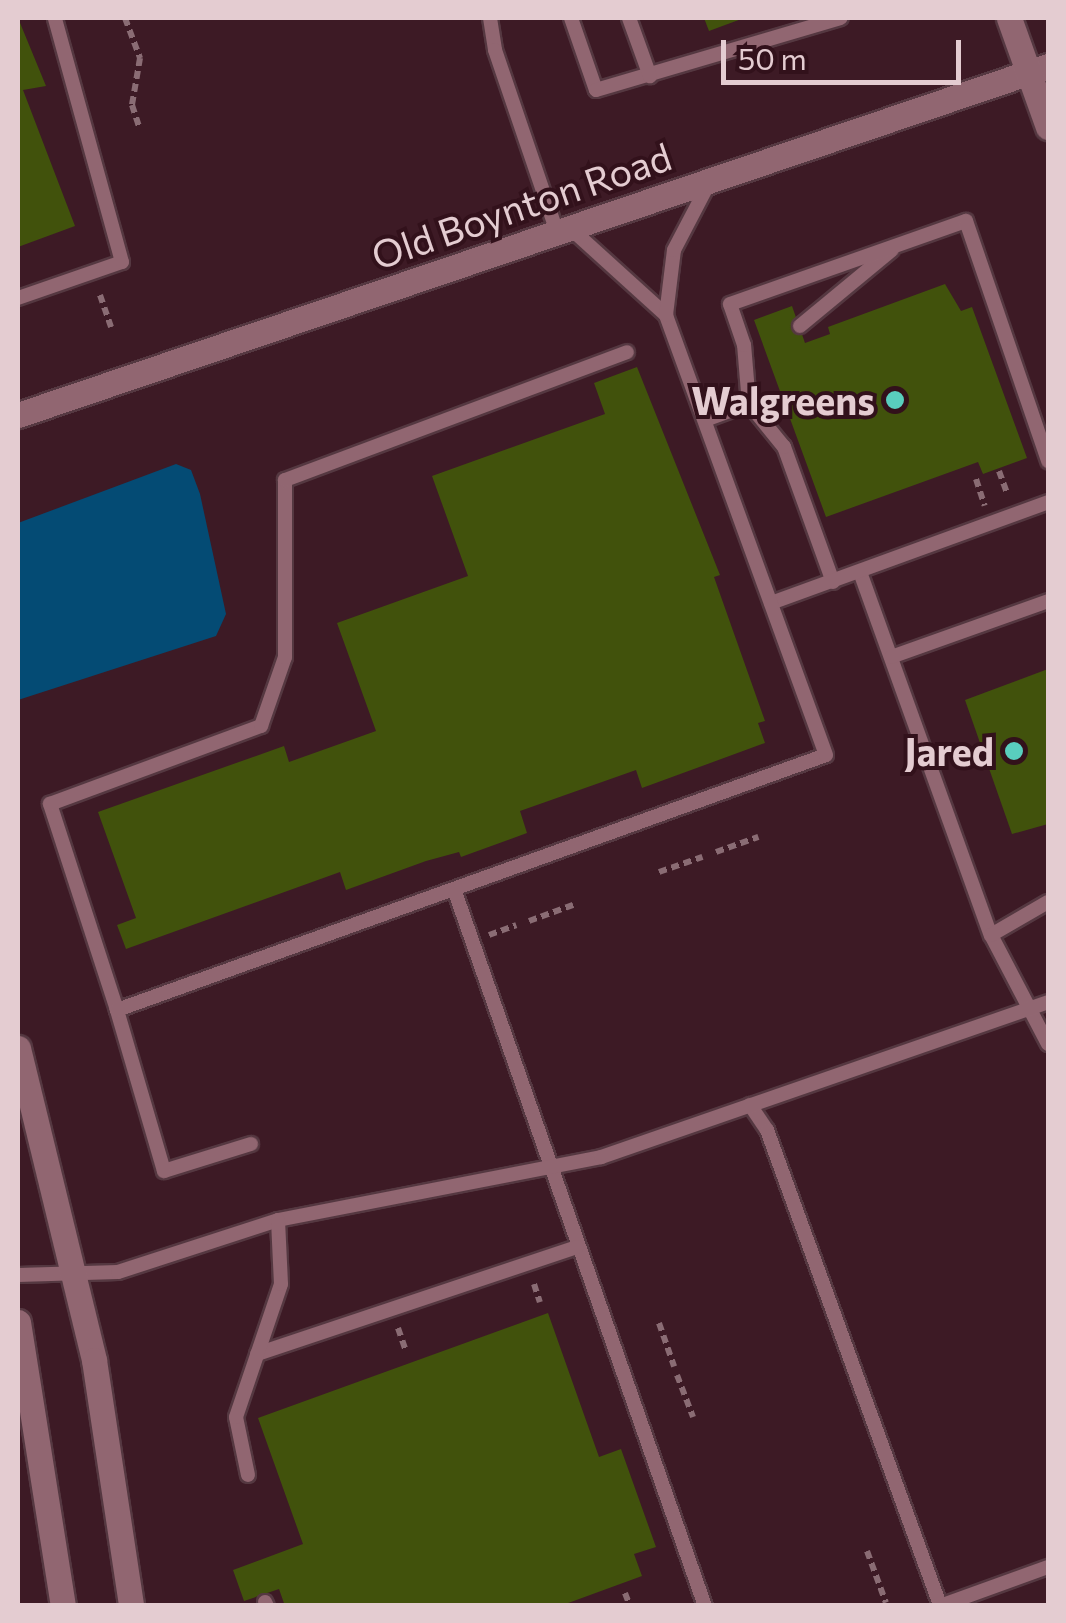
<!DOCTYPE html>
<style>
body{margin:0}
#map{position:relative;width:1066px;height:1623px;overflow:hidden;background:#3d1a25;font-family:Commissioner,sans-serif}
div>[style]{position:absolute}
.water>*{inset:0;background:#044b74}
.building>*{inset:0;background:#41520c}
.path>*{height:6px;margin-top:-3px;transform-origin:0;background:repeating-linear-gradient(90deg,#8a6c74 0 8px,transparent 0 13px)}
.roads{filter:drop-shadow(2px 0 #553841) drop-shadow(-2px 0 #553841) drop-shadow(0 2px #553841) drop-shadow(0 -2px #553841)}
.service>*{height:14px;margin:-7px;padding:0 7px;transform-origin:7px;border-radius:7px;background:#916671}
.minor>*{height:25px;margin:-12.5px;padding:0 12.5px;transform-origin:12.5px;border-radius:12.5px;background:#916671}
.tertiary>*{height:25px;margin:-12.5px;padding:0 12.5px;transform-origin:12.5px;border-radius:12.5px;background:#916671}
.secondary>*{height:25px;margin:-12.5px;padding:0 12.5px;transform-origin:12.5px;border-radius:12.5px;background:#916671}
.dots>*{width:28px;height:28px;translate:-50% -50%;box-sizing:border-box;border:5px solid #32111b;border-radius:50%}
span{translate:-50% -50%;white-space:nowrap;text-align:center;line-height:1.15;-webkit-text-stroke:8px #32111b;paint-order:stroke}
.street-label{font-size:38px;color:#e4ccd1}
.poi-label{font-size:38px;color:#e4ccd1;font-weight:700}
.right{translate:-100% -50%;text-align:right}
.frame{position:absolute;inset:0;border:20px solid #e4ccd1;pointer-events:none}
.scale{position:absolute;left:721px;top:40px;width:240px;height:45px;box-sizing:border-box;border:5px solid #e4ccd1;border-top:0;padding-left:12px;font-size:30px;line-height:35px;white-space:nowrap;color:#e4ccd1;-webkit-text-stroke:8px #32111b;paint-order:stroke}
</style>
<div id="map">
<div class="water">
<i style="clip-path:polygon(176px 464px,191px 470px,200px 494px,226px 614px,216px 636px,18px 700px,18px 523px)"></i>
</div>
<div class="building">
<i style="clip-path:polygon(18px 18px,46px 86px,23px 90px,75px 226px,18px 247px)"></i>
<i style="clip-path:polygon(704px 18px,744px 18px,709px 31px)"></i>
<i style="clip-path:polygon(945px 284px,961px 311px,972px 307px,1027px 458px,983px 474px,978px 462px,826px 517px,754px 320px,792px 306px,805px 343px,830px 334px,828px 327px)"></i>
<i style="clip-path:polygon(637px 367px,720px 575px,714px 577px,765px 721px,758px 723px,765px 743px,642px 788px,636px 770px,520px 811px,527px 833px,461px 857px,459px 852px,426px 861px,346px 890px,340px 872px,126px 949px,117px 925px,136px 918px,98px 812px,284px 746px,289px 762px,376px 731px,337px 623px,468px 576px,432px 476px,605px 414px,594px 383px)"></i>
<i style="clip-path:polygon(1048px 669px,1048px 824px,1012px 834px,965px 700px)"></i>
<i style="clip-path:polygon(548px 1313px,599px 1457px,621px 1449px,656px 1547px,634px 1554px,642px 1576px,560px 1606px,285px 1606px,279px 1589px,244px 1601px,233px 1570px,303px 1544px,258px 1418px)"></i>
</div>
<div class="path">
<i style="left:125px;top:18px;width:43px;rotate:69.4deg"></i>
<i style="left:140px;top:58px;width:48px;rotate:99.7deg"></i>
<i style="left:132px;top:105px;width:25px;rotate:72deg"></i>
<i style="left:100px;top:295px;width:34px;rotate:71deg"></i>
<i style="left:999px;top:471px;width:23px;rotate:70deg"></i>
<i style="left:976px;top:479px;width:28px;rotate:72deg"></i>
<i style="left:716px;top:852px;width:45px;rotate:-19.7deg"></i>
<i style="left:659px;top:872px;width:46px;rotate:-19.2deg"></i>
<i style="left:529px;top:921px;width:47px;rotate:-20deg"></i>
<i style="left:489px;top:935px;width:29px;rotate:-20deg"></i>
<i style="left:534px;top:1284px;width:19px;rotate:72deg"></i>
<i style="left:659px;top:1323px;width:46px;rotate:70.8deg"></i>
<i style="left:398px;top:1328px;width:24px;rotate:71deg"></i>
<i style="left:677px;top:1375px;width:45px;rotate:69.1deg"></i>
<i style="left:867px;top:1551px;width:55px;rotate:69.9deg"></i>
<i style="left:625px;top:1593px;width:14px;rotate:69deg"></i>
</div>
<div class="roads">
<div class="service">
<i style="left:490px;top:18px;width:32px;rotate:81deg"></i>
<i style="left:495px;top:50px;width:192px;rotate:71.2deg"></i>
<i style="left:571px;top:18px;width:76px;rotate:70.9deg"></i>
<i style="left:596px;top:90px;width:255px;rotate:-16.4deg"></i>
<i style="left:629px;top:18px;width:62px;rotate:70.1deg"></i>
<i style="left:570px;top:228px;width:130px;rotate:42.2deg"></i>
<i style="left:18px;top:298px;width:110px;rotate:-19.1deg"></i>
<i style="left:122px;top:262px;width:253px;rotate:-105.4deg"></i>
<i style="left:800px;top:326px;width:119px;rotate:-39.6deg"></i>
<i style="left:705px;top:420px;width:47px;rotate:-20deg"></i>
<i style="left:860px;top:572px;width:386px;rotate:70.2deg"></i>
<i style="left:991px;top:935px;width:123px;rotate:62.4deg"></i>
<i style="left:833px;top:582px;width:144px;rotate:-109.9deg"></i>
<i style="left:784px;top:447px;width:55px;rotate:-129.1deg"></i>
<i style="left:749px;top:404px;width:59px;rotate:-94.8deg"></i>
<i style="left:744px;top:345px;width:43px;rotate:-108.9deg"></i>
<i style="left:730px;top:304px;width:250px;rotate:-19.4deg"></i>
<i style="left:966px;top:221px;width:254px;rotate:71.1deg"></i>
<i style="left:771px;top:603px;width:295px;rotate:-20deg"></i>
<i style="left:891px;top:657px;width:167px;rotate:-19.6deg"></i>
<i style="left:454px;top:889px;width:760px;rotate:70.71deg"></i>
<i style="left:991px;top:935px;width:66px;rotate:-30.1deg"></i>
<i style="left:117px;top:1010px;width:217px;rotate:-108deg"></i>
<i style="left:50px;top:804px;width:225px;rotate:-20.3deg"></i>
<i style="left:261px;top:726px;width:73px;rotate:-70.8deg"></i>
<i style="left:285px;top:657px;width:177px;rotate:-90deg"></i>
<i style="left:285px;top:480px;width:365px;rotate:-20.5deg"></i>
<i style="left:750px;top:1105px;width:30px;rotate:56deg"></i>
<i style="left:767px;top:1130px;width:506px;rotate:69.99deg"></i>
<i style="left:251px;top:1144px;width:91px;rotate:162.8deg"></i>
<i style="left:164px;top:1171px;width:168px;rotate:-106.3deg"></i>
<i style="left:117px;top:1010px;width:753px;rotate:-19.78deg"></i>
<i style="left:826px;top:755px;width:468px;rotate:-110deg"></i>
<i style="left:666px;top:315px;width:65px;rotate:-83deg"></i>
<i style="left:674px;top:250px;width:78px;rotate:-62.4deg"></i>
<i style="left:18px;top:1275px;width:100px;rotate:-1.7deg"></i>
<i style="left:118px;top:1272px;width:168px;rotate:-18deg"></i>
<i style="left:278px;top:1220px;width:329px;rotate:-11deg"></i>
<i style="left:601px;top:1157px;width:473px;rotate:-19.1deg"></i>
<i style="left:257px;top:1354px;width:337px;rotate:-18.5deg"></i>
<i style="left:248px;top:1475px;width:59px;rotate:-101.7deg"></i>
<i style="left:236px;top:1417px;width:140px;rotate:-71.3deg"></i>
<i style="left:281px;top:1284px;width:64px;rotate:-92.7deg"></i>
<i style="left:265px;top:1602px;width:4px;rotate:63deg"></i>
<i style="left:940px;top:1606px;width:115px;rotate:-19.9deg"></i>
</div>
<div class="minor">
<i style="left:18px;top:1048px;width:321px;rotate:76.3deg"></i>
<i style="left:94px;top:1360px;width:249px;rotate:81.4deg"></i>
<i style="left:18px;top:1322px;width:288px;rotate:81deg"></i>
</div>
<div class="tertiary">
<i style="left:18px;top:415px;width:1088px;rotate:-18.72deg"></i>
</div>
<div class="secondary">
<i style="left:1009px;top:18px;width:116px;rotate:70.3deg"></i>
</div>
</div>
<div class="dots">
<i style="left:895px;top:400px;background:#59cebe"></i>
<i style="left:1014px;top:751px;background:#59cebe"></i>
</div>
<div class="street-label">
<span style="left:521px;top:205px;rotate:-19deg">Old Boynton Road</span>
</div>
<div class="poi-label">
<span class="right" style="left:875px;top:400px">Walgreens</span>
<span class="right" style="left:994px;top:751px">Jared</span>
</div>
<div class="frame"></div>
<div class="scale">50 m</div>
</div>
